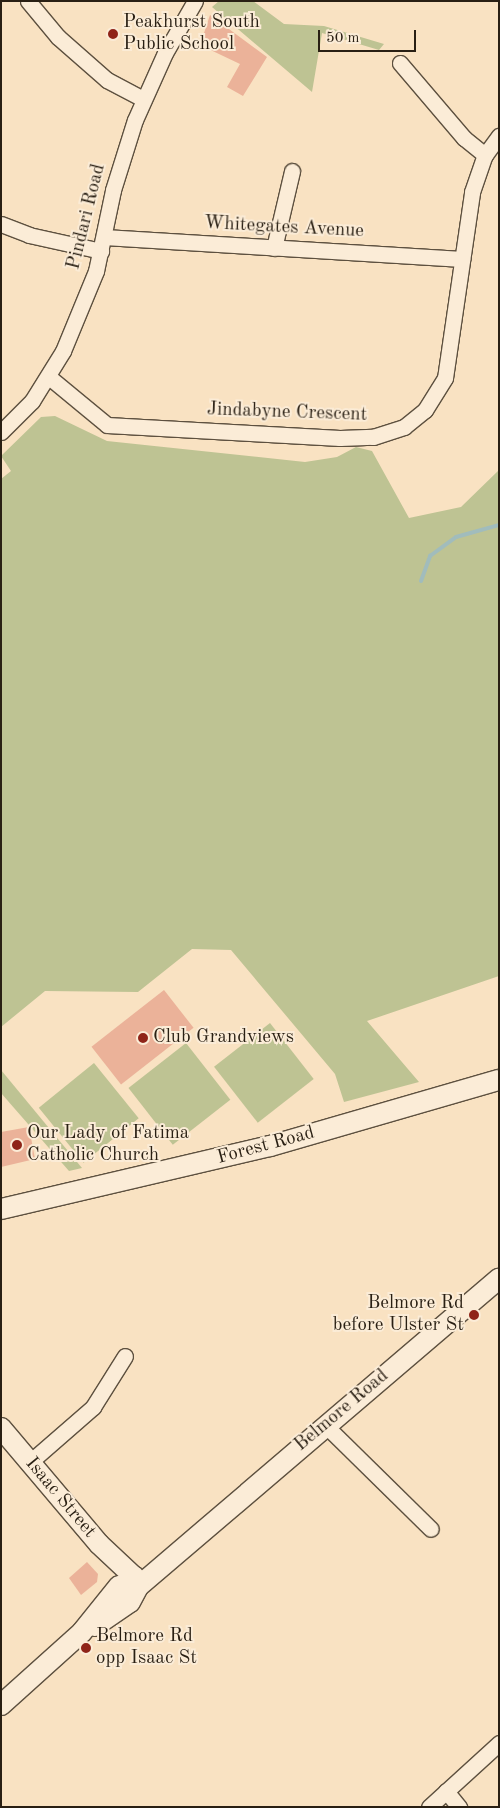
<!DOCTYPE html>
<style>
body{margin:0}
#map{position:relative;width:500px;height:1808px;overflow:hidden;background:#f9e2c2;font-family:"Old Standard TT",serif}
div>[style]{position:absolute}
.green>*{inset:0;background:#bec393;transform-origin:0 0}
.stream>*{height:4px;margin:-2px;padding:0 2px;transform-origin:2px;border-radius:2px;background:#a1bcbc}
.building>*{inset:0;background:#ebb299;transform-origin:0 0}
.roads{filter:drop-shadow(1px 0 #5d503f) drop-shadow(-1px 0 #5d503f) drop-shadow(0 1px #5d503f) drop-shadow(0 -1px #5d503f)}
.street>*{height:15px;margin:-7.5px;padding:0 7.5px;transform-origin:7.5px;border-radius:7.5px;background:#fbecd7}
.secondary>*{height:20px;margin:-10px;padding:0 10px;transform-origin:10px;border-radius:10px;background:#fbecd7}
.dots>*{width:14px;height:14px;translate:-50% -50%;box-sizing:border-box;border:2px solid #fbecd7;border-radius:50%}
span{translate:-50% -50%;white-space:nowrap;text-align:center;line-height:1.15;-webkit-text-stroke:4px #fbecd7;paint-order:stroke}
.poi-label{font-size:19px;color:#291f13}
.left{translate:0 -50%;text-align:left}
.right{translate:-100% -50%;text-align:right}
.street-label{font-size:19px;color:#291f13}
.frame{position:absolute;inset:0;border:2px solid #291f13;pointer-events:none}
.scale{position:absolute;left:318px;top:30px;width:98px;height:22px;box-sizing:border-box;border:2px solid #291f13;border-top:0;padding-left:6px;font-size:15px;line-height:18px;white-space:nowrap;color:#291f13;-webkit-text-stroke:4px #fbecd7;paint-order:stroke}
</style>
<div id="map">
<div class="green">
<i style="clip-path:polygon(219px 1px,253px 1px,284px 24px,324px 26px,384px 44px,379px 50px,322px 33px,312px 92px,212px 7px)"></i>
<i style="clip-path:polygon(55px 416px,107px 441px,305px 462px,337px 457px,356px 447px,372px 451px,409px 518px,461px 507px,499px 470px,499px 976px,367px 1021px,419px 1082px,344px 1102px,335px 1074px,231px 950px,192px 949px,138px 992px,45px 991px,1px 1027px,1px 479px,11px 471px,1px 456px,41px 417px)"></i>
<i style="left:270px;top:1023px;width:71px;height:71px;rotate:52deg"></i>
<i style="left:186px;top:1043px;width:72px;height:73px;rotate:52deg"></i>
<i style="left:94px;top:1063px;width:71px;height:71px;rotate:51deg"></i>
<i style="clip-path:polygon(1px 1070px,82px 1168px,69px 1171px,1px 1093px)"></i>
</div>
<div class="stream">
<i style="left:421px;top:581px;width:27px;rotate:-70deg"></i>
<i style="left:430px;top:556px;width:32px;rotate:-36deg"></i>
<i style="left:456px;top:537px;width:45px;rotate:-15.6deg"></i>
</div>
<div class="building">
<i style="clip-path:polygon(210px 15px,267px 57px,243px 96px,227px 87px,240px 64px,200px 45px)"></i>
<i style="left:164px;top:990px;width:48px;height:92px;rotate:52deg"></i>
<i style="clip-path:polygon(29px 1127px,35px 1159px,1px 1167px,1px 1132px)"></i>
<i style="clip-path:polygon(87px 1562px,98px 1574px,97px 1582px,81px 1595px,69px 1578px)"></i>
</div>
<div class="roads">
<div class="street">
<i style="left:28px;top:1px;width:47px;rotate:50.2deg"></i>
<i style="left:58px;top:37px;width:65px;rotate:41.3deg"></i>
<i style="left:107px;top:80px;width:41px;rotate:27.8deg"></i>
<i style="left:400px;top:63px;width:99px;rotate:49.5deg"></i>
<i style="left:464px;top:138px;width:27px;rotate:39deg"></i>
<i style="left:1px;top:224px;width:30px;rotate:21deg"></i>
<i style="left:29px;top:235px;width:74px;rotate:12.5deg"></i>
<i style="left:104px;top:237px;width:359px;rotate:3.5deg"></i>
<i style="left:274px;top:248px;width:79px;rotate:-76.8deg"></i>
<i style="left:49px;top:377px;width:75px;rotate:39.6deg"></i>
<i style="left:107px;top:425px;width:233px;rotate:3.2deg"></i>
<i style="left:340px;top:438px;width:33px;rotate:-2deg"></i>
<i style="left:373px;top:437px;width:33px;rotate:-18deg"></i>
<i style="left:404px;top:427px;width:27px;rotate:-39deg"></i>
<i style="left:425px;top:410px;width:38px;rotate:-58deg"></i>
<i style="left:445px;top:378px;width:188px;rotate:-81.7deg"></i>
<i style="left:472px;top:192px;width:39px;rotate:-71deg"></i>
<i style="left:485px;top:155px;width:24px;rotate:-54deg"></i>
<i style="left:1px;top:432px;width:44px;rotate:-45deg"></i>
<i style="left:32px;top:401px;width:59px;rotate:-58.2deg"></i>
<i style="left:63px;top:351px;width:87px;rotate:-67.6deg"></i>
<i style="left:96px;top:271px;width:83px;rotate:-78.1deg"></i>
<i style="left:113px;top:190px;width:73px;rotate:-72.6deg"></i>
<i style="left:135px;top:120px;width:73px;rotate:-65.9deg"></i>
<i style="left:165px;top:53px;width:60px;rotate:-60deg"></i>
<i style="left:325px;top:1425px;width:148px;rotate:44.5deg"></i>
<i style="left:30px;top:1462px;width:84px;rotate:-41.1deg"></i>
<i style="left:93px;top:1407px;width:60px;rotate:-57.9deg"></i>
<i style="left:446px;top:1791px;width:21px;rotate:51deg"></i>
<i style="left:429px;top:1807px;width:95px;rotate:-42.4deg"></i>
</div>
<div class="secondary">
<i style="left:1px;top:1209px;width:276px;rotate:-13.2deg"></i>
<i style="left:270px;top:1146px;width:238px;rotate:-16.1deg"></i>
<i style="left:1px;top:1428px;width:152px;rotate:49.8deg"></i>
<i style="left:99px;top:1544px;width:45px;rotate:43.2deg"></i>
<i style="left:139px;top:1586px;width:473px;rotate:-40.5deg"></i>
<i style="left:95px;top:1626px;width:42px;rotate:-34.4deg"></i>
<i style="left:130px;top:1602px;width:19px;rotate:-62deg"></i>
<i style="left:139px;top:1585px;width:10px;rotate:-119deg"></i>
<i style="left:1px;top:1705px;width:109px;rotate:-42deg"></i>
<i style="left:82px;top:1632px;width:59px;rotate:-51.2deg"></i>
</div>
</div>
<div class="dots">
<i style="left:113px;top:34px;background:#8f2418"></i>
<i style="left:143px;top:1038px;background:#8f2418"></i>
<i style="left:17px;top:1145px;background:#8f2418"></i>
<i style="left:474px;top:1315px;background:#8f2418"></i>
<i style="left:86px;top:1648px;background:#8f2418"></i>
</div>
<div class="poi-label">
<span class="left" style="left:123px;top:34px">Peakhurst South<br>Public School</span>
<span class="left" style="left:153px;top:1038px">Club Grandviews</span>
<span class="left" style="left:27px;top:1145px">Our Lady of Fatima<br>Catholic Church</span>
<span class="right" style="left:464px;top:1315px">Belmore Rd<br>before Ulster St</span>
<span class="left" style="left:96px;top:1648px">Belmore Rd<br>opp Isaac St</span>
</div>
<div class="street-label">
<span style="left:87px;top:217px;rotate:-76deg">Pindari Road</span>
<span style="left:284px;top:228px;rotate:3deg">Whitegates Avenue</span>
<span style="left:287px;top:413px;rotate:2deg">Jindabyne Crescent</span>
<span style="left:266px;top:1146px;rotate:-15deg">Forest Road</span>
<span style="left:342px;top:1411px;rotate:-40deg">Belmore Road</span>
<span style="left:60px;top:1498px;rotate:50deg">Isaac Street</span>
</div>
<div class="frame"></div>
<div class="scale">50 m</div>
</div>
